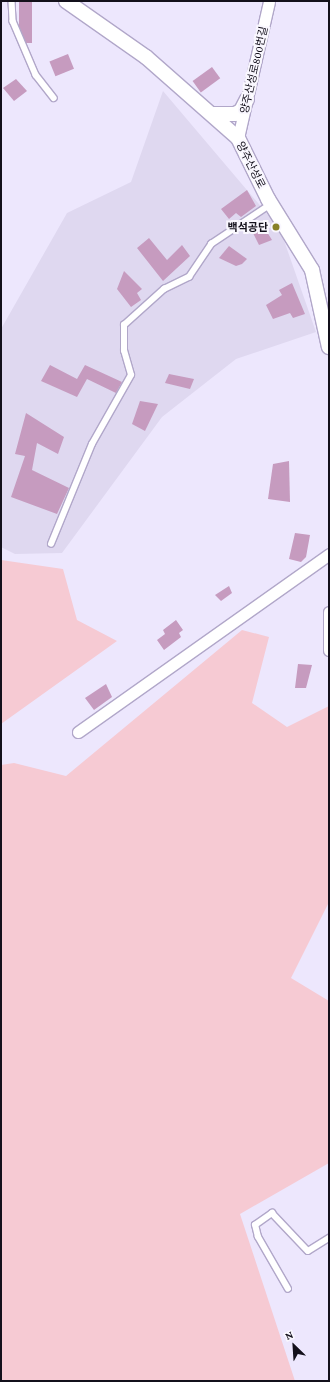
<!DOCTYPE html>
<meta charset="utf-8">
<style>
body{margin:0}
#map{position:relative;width:330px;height:1382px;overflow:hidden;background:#ede7fd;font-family:"Crimson Pro","Noto Sans KR",serif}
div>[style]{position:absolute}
.built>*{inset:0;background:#dfd8f0}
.green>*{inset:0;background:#f6cad3}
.building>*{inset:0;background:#c69bbf;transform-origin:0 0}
.roads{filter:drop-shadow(1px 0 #b1a7c9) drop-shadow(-1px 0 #b1a7c9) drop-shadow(0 1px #b1a7c9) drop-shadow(0 -1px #b1a7c9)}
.service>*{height:5.5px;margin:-2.75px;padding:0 2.75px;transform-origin:2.75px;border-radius:2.75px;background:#fff}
.minor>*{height:11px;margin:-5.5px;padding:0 5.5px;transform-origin:5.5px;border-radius:5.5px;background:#fff}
.tertiary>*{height:14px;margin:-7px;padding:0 7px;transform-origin:7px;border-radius:7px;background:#fff}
.dots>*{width:11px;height:11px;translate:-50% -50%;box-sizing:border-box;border:2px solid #f9f7fe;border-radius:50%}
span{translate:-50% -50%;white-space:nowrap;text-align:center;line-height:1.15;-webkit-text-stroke:4px #f9f7fe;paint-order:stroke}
.street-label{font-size:11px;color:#13101b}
.poi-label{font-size:11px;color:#13101b;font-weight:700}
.right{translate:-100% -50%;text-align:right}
.frame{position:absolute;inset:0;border:2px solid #13101b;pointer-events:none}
.north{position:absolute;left:274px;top:1326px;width:40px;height:40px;-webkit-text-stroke:3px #f9f7fe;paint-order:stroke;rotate:335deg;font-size:11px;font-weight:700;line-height:16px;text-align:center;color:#13101b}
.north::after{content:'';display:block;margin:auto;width:14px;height:18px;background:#13101b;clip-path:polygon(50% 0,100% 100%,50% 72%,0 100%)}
</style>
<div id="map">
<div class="built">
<i style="clip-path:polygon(163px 91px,280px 229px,316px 332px,236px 359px,162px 417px,62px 553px,15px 554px,1px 547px,1px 329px,67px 213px,131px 182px)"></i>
</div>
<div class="green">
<i style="clip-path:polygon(1px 560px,63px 569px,77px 620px,117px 641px,1px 724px)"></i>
<i style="clip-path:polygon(242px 630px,269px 637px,252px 703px,287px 727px,329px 706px,329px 902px,291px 978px,329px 1001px,329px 1163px,240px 1214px,295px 1381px,1px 1381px,1px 765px,14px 763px,66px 776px)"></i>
</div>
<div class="building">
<i style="left:19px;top:1px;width:13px;height:42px"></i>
<i style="left:68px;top:54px;width:16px;height:20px;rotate:68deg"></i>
<i style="left:212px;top:67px;width:14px;height:24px;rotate:54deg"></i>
<i style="clip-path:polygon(16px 79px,27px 91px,14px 101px,3px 88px)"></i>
<i style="clip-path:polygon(247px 190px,256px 206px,241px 217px,236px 213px,229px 219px,221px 209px)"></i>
<i style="clip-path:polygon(262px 224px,272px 240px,259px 245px,252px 231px)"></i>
<i style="clip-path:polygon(149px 238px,167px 260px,182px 245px,190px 256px,163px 281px,137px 248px)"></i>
<i style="clip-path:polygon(229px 246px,247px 259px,242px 264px,236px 266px,219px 258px)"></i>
<i style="clip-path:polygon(124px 271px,142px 289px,137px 293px,141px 300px,131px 307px,117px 289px)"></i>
<i style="clip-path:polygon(292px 283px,305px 314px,293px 318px,290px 313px,273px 319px,266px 305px,282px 295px,279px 290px)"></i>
<i style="clip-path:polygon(50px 365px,77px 379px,85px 365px,122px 382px,116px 393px,87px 379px,77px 397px,41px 381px)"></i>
<i style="clip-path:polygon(169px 374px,194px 379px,190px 389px,165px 383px)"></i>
<i style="clip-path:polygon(140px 401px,158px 404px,145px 431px,132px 424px)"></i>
<i style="clip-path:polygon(26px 413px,64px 437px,58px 454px,37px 443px,32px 470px,69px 488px,57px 514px,11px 497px,25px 456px,15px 454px)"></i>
<i style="clip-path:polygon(289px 461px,290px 502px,268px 499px,273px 464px)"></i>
<i style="clip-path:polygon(295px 533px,310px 535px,306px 557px,301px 562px,289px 559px)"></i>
<i style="clip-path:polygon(229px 586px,232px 593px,221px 601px,215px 595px)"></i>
<i style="clip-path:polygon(176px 620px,183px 630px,179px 633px,181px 637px,164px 650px,157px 640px,165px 634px,163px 630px)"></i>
<i style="clip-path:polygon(298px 664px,312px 665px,306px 688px,295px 688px)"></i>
<i style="clip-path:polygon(106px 684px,112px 697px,94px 710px,85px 698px)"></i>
</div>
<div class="roads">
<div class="service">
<i style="left:12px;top:1px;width:20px;rotate:87deg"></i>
<i style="left:13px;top:21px;width:59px;rotate:66.9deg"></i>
<i style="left:36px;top:75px;width:29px;rotate:52deg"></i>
<i style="left:51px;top:544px;width:108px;rotate:-67.7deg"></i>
<i style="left:92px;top:444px;width:79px;rotate:-60.5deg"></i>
<i style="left:131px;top:375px;width:25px;rotate:-106deg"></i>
<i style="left:124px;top:351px;width:26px;rotate:-90deg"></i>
<i style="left:124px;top:325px;width:54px;rotate:-42deg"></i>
<i style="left:164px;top:289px;width:28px;rotate:-26deg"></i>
<i style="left:189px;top:277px;width:40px;rotate:-56deg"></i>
<i style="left:211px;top:244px;width:72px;rotate:-33.7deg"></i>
<i style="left:288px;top:1289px;width:60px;rotate:-120deg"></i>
<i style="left:258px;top:1237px;width:12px;rotate:-104deg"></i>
<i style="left:255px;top:1225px;width:21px;rotate:-35deg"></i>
<i style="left:272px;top:1213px;width:52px;rotate:46.5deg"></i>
<i style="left:308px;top:1251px;width:25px;rotate:-32deg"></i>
</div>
<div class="minor">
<i style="left:238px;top:138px;width:140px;rotate:-77.2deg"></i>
<i style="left:329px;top:650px;width:38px;rotate:-90deg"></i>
<i style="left:78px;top:732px;width:308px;rotate:-35.3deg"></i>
</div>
<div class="tertiary">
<i style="left:66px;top:1px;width:98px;rotate:35deg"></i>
<i style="left:146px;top:57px;width:123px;rotate:41.4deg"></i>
<i style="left:238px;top:138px;width:68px;rotate:63.8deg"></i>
<i style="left:268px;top:199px;width:84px;rotate:58.2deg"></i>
<i style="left:312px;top:270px;width:79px;rotate:77.6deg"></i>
<i style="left:212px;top:114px;width:23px"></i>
<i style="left:235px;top:114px;width:7px;rotate:-27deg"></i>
<i style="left:241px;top:111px;width:13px;rotate:-63deg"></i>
</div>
</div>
<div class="dots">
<i style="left:276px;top:227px;background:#888128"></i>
</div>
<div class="street-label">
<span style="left:254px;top:70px;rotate:-77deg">양주산성로800번길</span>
<span style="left:251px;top:165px;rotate:63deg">양주산성로</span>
</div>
<div class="poi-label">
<span class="right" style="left:268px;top:227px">백석공단</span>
</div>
<div class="frame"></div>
<div class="north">N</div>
</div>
